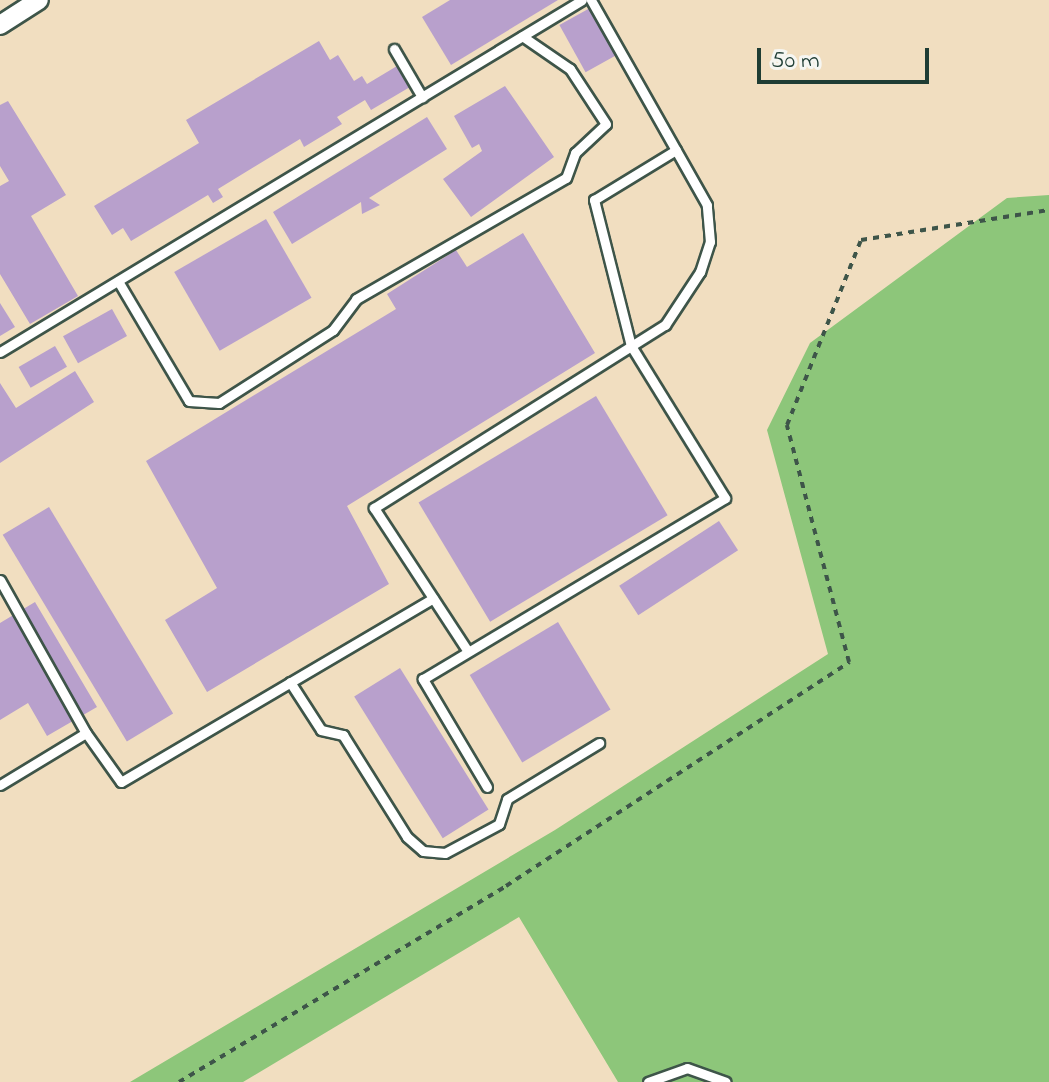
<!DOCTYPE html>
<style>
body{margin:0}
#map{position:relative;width:1049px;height:1082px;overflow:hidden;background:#f1dec0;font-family:"Indie Flower",sans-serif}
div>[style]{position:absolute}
.green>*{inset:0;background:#8dc67a}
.building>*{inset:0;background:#b8a0cc;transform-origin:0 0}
.path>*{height:4px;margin-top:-2px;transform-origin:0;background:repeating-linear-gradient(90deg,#3e5549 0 6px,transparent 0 12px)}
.roads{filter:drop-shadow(2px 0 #3e5549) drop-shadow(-2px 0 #3e5549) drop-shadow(0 2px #3e5549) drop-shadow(0 -2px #3e5549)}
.service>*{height:9px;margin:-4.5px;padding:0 4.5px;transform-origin:4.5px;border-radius:4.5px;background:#fff}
.minor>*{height:18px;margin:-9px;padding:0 9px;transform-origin:9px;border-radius:9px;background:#fff}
span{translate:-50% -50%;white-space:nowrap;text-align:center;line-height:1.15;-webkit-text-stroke:7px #f6f6f2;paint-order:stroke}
.scale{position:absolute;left:757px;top:48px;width:172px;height:36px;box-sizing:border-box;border:4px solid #1f3d34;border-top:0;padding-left:10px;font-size:24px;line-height:28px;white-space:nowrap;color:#1f3d34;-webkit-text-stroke:6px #f6f6f2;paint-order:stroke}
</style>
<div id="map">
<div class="green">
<i style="clip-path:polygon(1049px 195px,1049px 1082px,618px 1082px,519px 917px,243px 1082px,130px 1082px,555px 830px,828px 654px,767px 430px,810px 343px,1007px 198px)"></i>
</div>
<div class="building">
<i style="clip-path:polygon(450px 0,558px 0,451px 65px,422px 17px)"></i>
<i style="left:590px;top:8px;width:54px;height:35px;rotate:61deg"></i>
<i style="clip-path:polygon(319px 41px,330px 60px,338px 55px,354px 81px,362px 76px,367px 84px,397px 66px,410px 87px,371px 110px,365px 100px,337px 117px,342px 124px,304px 147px,300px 139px,218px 189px,223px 197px,213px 203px,208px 195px,131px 241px,123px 228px,112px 235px,94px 206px,199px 143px,186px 120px)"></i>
<i style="clip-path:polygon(505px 86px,554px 157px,471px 217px,443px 179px,482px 151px,479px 144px,472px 148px,454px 116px)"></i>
<i style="clip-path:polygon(8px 101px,66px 195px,31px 216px,78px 296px,30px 324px,0 274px,0 186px,9px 181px,0 166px,0 105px)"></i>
<i style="clip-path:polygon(427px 117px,447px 149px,369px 198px,380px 205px,362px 214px,361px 202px,292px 244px,273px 212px)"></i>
<i style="left:266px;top:219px;width:91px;height:106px;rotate:60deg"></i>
<i style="clip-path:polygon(523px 233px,595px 353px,347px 506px,389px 584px,207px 692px,165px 620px,217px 588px,146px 461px,396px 309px,387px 294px,456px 250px,467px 267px)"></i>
<i style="clip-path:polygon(0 303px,15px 327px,0 336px)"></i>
<i style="left:112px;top:309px;width:31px;height:56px;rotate:61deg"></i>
<i style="left:55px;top:346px;width:24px;height:42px;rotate:60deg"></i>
<i style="clip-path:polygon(75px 371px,94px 402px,0 463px,0 383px,16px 408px)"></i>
<i style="left:596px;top:396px;width:139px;height:207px;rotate:59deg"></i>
<i style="left:49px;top:507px;width:241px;height:54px;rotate:59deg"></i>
<i style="left:719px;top:521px;width:35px;height:119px;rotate:57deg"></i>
<i style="clip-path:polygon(35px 602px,97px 707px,47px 736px,28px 703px,0 720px,0 623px)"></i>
<i style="left:558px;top:622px;width:102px;height:103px;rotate:59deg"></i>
<i style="left:400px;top:668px;width:167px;height:54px;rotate:58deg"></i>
</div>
<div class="path">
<i style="left:179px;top:1082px;width:381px;rotate:-30.9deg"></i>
<i style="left:506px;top:886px;width:410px;rotate:-33.1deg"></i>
<i style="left:849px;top:662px;width:245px;rotate:-104.7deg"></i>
<i style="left:787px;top:425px;width:199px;rotate:-68.2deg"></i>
<i style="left:861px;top:240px;width:190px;rotate:-9.1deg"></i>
</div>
<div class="roads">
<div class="service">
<i style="left:394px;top:49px;width:56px;rotate:59.7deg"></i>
<i style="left:118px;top:281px;width:139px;rotate:59.4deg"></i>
<i style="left:189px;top:401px;width:30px;rotate:4deg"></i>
<i style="left:219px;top:403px;width:135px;rotate:-32.6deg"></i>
<i style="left:333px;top:330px;width:39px;rotate:-53deg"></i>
<i style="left:356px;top:299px;width:242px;rotate:-30deg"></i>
<i style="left:566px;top:178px;width:27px;rotate:-70deg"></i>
<i style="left:575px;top:153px;width:42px;rotate:-43.1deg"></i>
<i style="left:606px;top:124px;width:66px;rotate:-123.2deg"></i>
<i style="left:570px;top:69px;width:58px;rotate:-145.5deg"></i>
<i style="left:0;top:352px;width:680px;rotate:-31.17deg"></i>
<i style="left:0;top:580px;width:176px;rotate:60.7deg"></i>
<i style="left:86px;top:733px;width:60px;rotate:54.5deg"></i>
<i style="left:121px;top:782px;width:362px;rotate:-30.5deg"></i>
<i style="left:467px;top:650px;width:170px;rotate:-123.2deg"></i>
<i style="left:374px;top:508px;width:344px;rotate:-32.2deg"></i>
<i style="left:665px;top:325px;width:64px;rotate:-56.6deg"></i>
<i style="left:700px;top:272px;width:32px;rotate:-72deg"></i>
<i style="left:710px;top:242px;width:37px;rotate:-95deg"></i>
<i style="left:707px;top:205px;width:236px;rotate:-119.5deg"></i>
<i style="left:290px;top:682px;width:57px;rotate:57.1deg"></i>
<i style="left:321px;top:730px;width:23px;rotate:13deg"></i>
<i style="left:343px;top:735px;width:120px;rotate:57.9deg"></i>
<i style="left:407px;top:837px;width:21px;rotate:41deg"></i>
<i style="left:423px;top:851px;width:22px;rotate:5deg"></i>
<i style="left:445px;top:853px;width:61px;rotate:-28.2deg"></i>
<i style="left:499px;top:824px;width:26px;rotate:-72deg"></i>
<i style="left:507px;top:799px;width:108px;rotate:-31.3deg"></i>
<i style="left:0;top:785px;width:100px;rotate:-31.2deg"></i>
<i style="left:487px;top:787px;width:126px;rotate:-120.7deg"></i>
<i style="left:423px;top:679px;width:352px;rotate:-30.9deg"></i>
<i style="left:725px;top:498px;width:179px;rotate:-121.7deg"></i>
<i style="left:631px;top:346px;width:151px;rotate:-104.2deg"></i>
<i style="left:594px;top:200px;width:96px;rotate:-31.4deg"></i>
<i style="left:648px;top:1082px;width:41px;rotate:-19.7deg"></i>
<i style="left:687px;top:1068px;width:41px;rotate:19.7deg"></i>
</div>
<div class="minor">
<i style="left:0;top:25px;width:46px;rotate:-32.7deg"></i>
</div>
</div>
<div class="scale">50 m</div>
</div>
